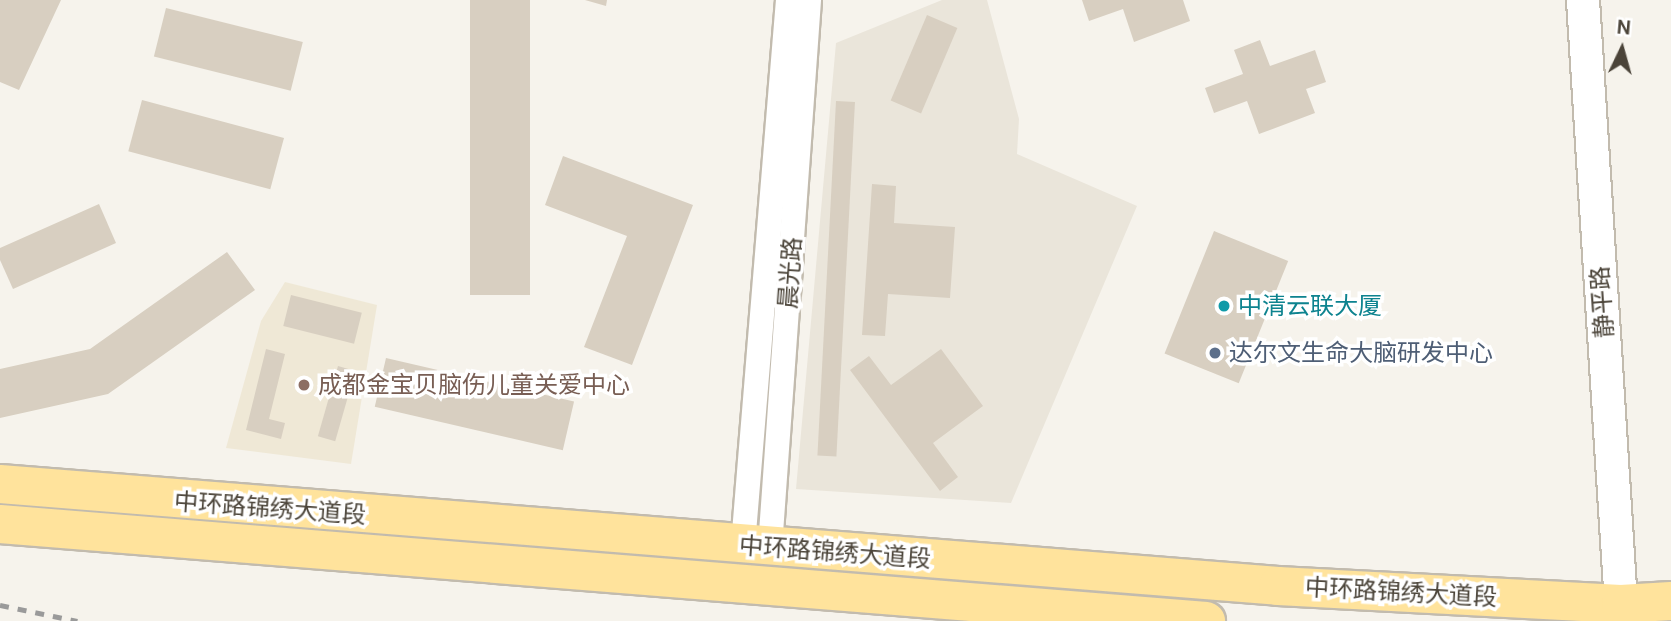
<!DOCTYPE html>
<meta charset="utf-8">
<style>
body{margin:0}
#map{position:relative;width:1671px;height:621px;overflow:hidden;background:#f6f3ec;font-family:"DM Sans","Noto Sans SC",sans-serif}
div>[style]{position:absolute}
.residential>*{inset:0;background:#eae5da}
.education>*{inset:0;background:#efe8d6}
.building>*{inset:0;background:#d8cfc1;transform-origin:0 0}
.roads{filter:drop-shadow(2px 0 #c2bbae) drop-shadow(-2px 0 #c2bbae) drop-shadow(0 2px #c2bbae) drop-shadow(0 -2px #c2bbae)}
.minor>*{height:24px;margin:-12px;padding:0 12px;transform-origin:12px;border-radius:12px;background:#fff}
.tertiary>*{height:32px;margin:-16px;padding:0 16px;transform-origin:16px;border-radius:16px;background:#fff}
.primary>*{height:38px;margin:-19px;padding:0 19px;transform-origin:19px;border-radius:19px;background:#ffe39c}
.rail>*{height:5px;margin-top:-2.5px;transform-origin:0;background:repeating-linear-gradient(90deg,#9a9a9a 0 9px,transparent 0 18px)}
.dots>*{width:19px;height:19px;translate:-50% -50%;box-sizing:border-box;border:4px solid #fff;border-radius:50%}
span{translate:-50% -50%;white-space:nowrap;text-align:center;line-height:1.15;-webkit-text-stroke:7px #fff;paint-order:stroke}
.street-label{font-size:24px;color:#4b4439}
.culture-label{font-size:24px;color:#0d838f}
.left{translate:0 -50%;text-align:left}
.service-label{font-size:24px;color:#4e5e75}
.education-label{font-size:24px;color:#785e54}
.north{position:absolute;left:1587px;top:14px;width:70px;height:70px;-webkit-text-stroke:5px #fff;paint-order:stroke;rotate:5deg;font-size:19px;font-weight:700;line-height:28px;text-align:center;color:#4b4439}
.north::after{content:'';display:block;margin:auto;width:24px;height:32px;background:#4b4439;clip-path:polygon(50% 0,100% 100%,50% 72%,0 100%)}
</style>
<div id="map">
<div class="residential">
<i style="clip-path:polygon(942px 0,987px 0,1019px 119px,1017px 154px,1137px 206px,1011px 503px,796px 489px,836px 43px)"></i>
</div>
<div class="education">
<i style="clip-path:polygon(285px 282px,377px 305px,351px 464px,226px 448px,261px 321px)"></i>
</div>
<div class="building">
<i style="clip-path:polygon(0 0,61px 0,19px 90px,0 82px)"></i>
<i style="left:470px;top:0;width:60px;height:295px"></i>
<i style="clip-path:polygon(585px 0,607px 0,606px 6px)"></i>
<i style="clip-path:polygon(1082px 0,1183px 0,1190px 21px,1134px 42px,1123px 9px,1089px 21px)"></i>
<i style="left:166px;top:8px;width:141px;height:50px;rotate:14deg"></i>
<i style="left:927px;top:15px;width:33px;height:93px;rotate:23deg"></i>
<i style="clip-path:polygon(1260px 40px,1270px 66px,1315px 50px,1326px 82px,1306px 89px,1315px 113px,1259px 134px,1247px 101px,1214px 113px,1205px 88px,1243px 74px,1234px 50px)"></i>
<i style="left:142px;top:100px;width:147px;height:53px;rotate:15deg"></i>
<i style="left:836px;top:101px;width:19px;height:355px;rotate:3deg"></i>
<i style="clip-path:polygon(563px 156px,693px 205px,632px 365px,584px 347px,627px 236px,545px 205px)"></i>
<i style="clip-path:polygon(872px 184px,896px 186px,894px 223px,955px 227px,950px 298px,888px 294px,885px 336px,862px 335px)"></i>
<i style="clip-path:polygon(99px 204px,116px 243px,13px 289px,0 260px,0 248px)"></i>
<i style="left:1214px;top:231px;width:80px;height:132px;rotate:22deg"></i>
<i style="clip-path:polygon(227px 252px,255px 290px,108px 394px,0 418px,0 369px,90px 349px)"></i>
<i style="left:291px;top:295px;width:73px;height:32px;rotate:14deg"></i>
<i style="clip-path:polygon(266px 349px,285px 354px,269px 419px,285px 423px,281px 439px,246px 430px)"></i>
<i style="clip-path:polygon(941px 349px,983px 406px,933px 443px,958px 477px,940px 491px,850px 370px,869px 356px,891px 385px)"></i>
<i style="left:386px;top:358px;width:193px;height:50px;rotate:13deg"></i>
<i style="left:338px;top:366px;width:18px;height:73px;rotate:16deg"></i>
</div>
<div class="roads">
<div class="minor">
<i style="left:743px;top:545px;width:547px;rotate:-85.28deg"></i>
<i style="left:770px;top:547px;width:548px;rotate:-85.92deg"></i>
</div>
<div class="tertiary">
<i style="left:1583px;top:0;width:605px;rotate:86.4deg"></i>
</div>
<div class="primary">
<i style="left:0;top:484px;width:1282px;rotate:4.56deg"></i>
<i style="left:1278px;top:586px;width:343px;rotate:3deg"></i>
<i style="left:1621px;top:604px;width:50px;rotate:-3.4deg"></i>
<i style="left:0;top:524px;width:1210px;rotate:4.6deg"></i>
</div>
</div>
<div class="rail">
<i style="left:0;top:605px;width:79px;rotate:11.7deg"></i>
</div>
<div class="dots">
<i style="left:1224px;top:306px;background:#0f9aa8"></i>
<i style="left:1215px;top:353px;background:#5c6f8a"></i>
<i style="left:304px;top:385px;background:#8d6e63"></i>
</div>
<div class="street-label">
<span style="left:790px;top:273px;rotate:-86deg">晨光路</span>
<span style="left:1602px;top:302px;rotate:-94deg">静平路</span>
<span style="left:270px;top:508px;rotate:4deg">中环路锦绣大道段</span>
<span style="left:835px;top:552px;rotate:4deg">中环路锦绣大道段</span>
<span style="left:1401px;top:592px;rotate:3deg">中环路锦绣大道段</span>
</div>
<div class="culture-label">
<span class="left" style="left:1238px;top:306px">中清云联大厦</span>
</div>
<div class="service-label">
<span class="left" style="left:1229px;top:353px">达尔文生命大脑研发中心</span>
</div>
<div class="education-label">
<span class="left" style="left:318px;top:385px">成都金宝贝脑伤儿童关爱中心</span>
</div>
<div class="north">N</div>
</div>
